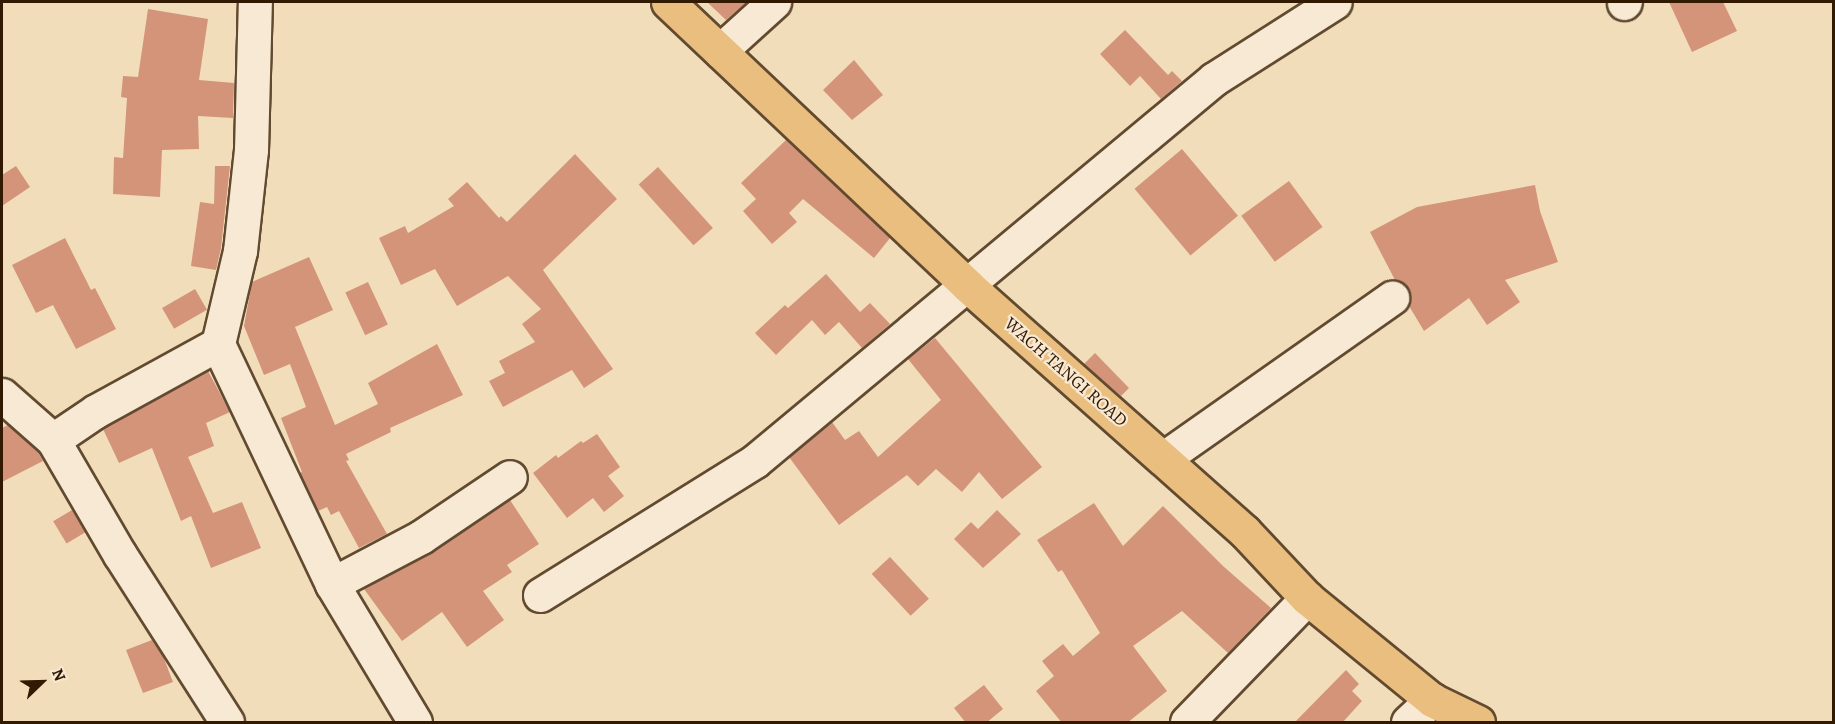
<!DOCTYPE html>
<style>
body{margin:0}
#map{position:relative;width:1835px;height:724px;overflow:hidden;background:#f2ddbb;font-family:Alegreya,serif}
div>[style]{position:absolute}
.building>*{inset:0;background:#d3947a;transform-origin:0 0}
.roads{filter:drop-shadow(2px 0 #624a30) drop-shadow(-2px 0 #624a30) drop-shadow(0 2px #624a30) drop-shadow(0 -2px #624a30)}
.minor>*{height:33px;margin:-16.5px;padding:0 16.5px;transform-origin:16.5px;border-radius:16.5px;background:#f7e9d3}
.major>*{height:33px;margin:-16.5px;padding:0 16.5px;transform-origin:16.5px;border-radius:16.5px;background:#e9be7e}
span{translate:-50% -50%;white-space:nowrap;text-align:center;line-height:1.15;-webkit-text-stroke:4.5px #f7e9d3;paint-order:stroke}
.street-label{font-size:18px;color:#321902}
.frame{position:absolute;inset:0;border:3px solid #321902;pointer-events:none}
.north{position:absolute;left:12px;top:652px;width:60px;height:60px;-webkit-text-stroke:4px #f7e9d3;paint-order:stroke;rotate:67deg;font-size:16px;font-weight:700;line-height:24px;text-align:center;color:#321902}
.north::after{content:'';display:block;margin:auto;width:21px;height:27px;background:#321902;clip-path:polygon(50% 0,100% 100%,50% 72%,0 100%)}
</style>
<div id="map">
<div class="building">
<i style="clip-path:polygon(707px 2px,747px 2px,726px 20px)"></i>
<i style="clip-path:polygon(1669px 2px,1723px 2px,1737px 31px,1692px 52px)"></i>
<i style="clip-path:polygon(148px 9px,208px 19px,199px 80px,234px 83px,233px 118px,198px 116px,199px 149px,162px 150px,160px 197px,113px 194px,114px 157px,123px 158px,127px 98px,121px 97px,123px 76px,138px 77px)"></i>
<i style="clip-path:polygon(1125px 30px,1168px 75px,1172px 71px,1182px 81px,1161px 99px,1140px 76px,1130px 86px,1100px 54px)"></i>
<i style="clip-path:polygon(854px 60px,883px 95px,852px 120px,823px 90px)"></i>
<i style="clip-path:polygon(786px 140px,890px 238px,874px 258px,803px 199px,789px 213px,797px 222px,772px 244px,743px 211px,756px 199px,741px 183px)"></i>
<i style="left:1182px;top:149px;width:87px;height:62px;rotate:50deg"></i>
<i style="clip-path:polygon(575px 154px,617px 199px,543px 270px,613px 369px,584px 388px,572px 370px,503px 407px,489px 381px,505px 373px,499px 361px,535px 342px,522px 324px,541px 309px,508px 276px,457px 306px,435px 269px,401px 285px,379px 238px,405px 226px,408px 233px,454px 206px,448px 199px,467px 182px,499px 218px,501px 216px,507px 222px)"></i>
<i style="clip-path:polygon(16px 166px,30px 187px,2px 206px,2px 175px)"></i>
<i style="clip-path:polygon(215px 166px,230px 166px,221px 248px,216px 270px,191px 266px,200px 202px,214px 204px)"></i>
<i style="left:658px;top:167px;width:82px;height:26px;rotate:48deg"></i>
<i style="left:1289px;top:181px;width:57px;height:59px;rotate:54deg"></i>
<i style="clip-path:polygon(1535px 185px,1540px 211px,1558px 262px,1505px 280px,1520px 302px,1487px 325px,1469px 298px,1424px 331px,1409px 306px,1411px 297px,1408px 288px,1395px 280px,1370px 232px,1417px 207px)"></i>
<i style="clip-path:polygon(65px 238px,91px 290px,95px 288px,116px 329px,76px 349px,53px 305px,36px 313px,12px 265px)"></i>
<i style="clip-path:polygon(309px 257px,333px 310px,295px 327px,335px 425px,378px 404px,368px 383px,437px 344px,463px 395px,390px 428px,391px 432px,346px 454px,349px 460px,346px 461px,387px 534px,359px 548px,339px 511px,331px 515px,327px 507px,318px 511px,300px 473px,302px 472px,281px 418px,306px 407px,290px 364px,264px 375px,244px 326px,252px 282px)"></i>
<i style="clip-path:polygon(826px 274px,860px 312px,870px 303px,890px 324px,862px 348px,839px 322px,825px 335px,812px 320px,776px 355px,755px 333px,785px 305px,788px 308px)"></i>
<i style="left:368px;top:282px;width:47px;height:25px;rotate:65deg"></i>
<i style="left:195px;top:289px;width:24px;height:38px;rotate:60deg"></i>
<i style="clip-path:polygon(935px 338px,1042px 467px,1002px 499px,979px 472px,962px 492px,936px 469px,918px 486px,907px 475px,839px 525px,789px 457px,832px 422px,845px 440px,859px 431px,878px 457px,941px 400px,908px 359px)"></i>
<i style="clip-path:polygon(1095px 353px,1129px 388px,1121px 396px,1084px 364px)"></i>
<i style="clip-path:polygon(208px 371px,230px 412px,206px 423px,214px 446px,188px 457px,213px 513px,242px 502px,261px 548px,211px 568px,191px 516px,181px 521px,152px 448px,119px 463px,103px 429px)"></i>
<i style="clip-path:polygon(8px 425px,38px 452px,43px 461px,2px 482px,2px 428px)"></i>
<i style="clip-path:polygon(597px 434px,620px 467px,608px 476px,624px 496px,604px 512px,593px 498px,567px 518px,533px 473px,556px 455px,558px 458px,581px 441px,583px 443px)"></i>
<i style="clip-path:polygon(510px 500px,539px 544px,507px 565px,512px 572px,483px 591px,504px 620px,467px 647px,442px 612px,402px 641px,364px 589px,431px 553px)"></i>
<i style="clip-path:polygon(1094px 503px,1123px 546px,1163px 506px,1223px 566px,1271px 608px,1228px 653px,1182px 611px,1133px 646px,1167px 691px,1127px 723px,1062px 723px,1036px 691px,1054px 676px,1042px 661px,1063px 644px,1073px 656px,1100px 633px,1062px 570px,1058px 572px,1037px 540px)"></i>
<i style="left:72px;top:510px;width:26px;height:22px;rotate:59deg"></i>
<i style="clip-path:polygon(997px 510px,1021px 534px,983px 568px,954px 539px,971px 522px,978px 529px)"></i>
<i style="left:890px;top:557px;width:57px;height:25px;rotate:47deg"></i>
<i style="clip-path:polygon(152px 640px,163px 656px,173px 682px,143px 693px,126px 650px)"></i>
<i style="clip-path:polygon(1346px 670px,1359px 684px,1352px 691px,1362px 701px,1342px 723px,1294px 723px)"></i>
<i style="clip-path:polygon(984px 685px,1003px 709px,986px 723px,966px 723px,954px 708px)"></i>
</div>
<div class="roads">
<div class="minor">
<i style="left:1624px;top:3px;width:1px;rotate:-45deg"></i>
<i style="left:720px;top:51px;width:73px;rotate:-42.2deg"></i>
<i style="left:218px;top:344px;width:266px;rotate:64.6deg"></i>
<i style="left:332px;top:584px;width:161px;rotate:59deg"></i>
<i style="left:2px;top:395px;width:68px;rotate:41.4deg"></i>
<i style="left:1164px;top:458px;width:279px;rotate:-35.1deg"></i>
<i style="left:332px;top:584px;width:101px;rotate:-27.8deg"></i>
<i style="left:421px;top:537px;width:107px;rotate:-34deg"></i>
<i style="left:540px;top:595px;width:253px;rotate:-31.9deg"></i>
<i style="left:755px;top:461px;width:597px;rotate:-39.77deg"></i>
<i style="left:1214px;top:79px;width:143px;rotate:-32.5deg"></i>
<i style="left:227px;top:722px;width:198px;rotate:-122.6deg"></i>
<i style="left:120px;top:555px;width:133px;rotate:-120.2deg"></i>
<i style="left:53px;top:440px;width:52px;rotate:-34deg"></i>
<i style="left:96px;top:411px;width:139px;rotate:-28.8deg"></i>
<i style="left:218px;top:344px;width:96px;rotate:-76.7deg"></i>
<i style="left:240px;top:251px;width:102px;rotate:-83.8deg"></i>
<i style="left:251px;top:150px;width:148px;rotate:-88.5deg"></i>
<i style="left:1187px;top:722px;width:173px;rotate:-45.9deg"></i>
<i style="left:1408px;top:722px;width:33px;rotate:-43deg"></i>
</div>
<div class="major">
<i style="left:668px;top:2px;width:413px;rotate:43.4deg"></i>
<i style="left:968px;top:286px;width:370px;rotate:41.6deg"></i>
<i style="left:1245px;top:532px;width:91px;rotate:46.8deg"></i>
<i style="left:1307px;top:598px;width:161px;rotate:39.2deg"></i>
<i style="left:1432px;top:700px;width:51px;rotate:25.6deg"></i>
</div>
</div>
<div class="street-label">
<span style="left:1066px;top:372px;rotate:41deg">WACH TANGI ROAD</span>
</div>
<div class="frame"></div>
<div class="north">N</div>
</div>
